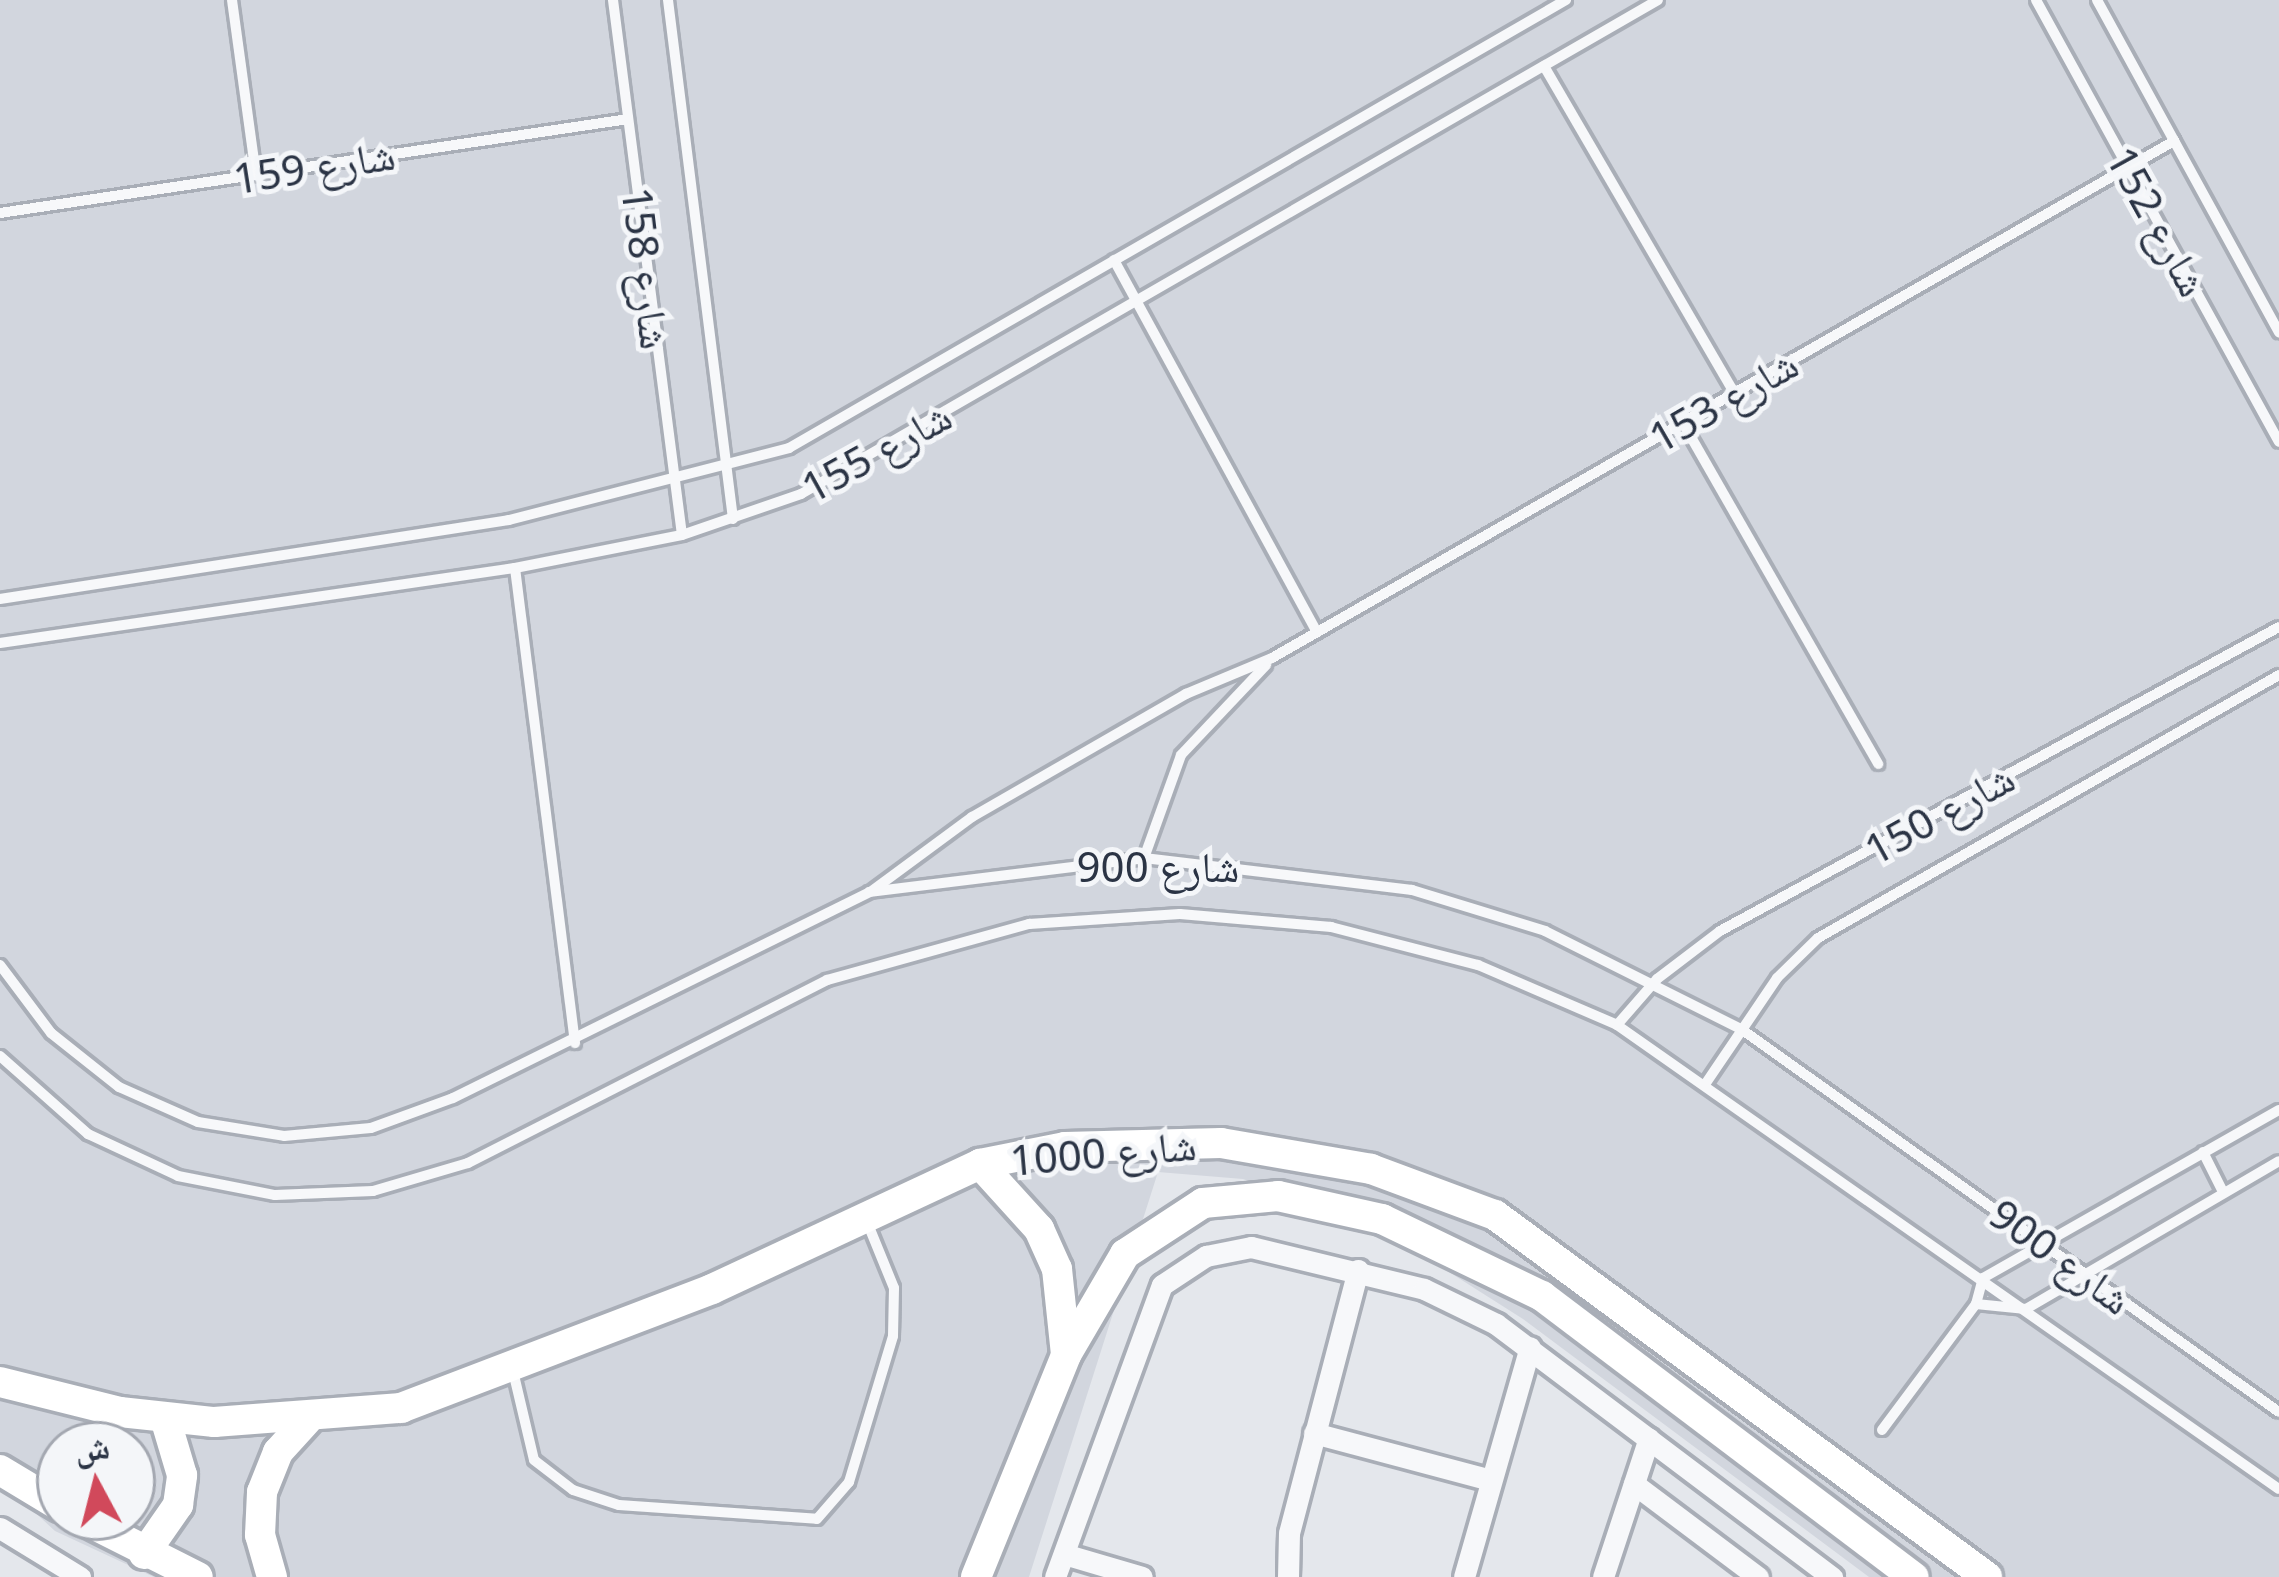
<!DOCTYPE html>
<html>
<head>
<meta charset="utf-8">
<style>
  body { margin:0 }
  #map { position:relative; width:2279px; height:1577px; overflow:hidden; background:#e4e7ec; font-family:"Noto Sans","Noto Naskh Arabic",sans-serif }
  div>[style] { position:absolute }
  .built>* { inset:0; background:#d2d6de }
  .roads { filter:drop-shadow(3px 0 #a9aeb7) drop-shadow(-3px 0 #a9aeb7) drop-shadow(0 3px #a9aeb7) drop-shadow(0 -3px #a9aeb7) }
  .lane>* { height:10px; margin:-5px; padding:0 5px; transform-origin:5px; border-radius:5px; background:#f7f8fa }
  .street>* { height:21px; margin:-10.5px; padding:0 10.5px; transform-origin:10.5px; border-radius:10.5px; background:#f7f8fa }
  .secondary>* { height:30px; margin:-15px; padding:0 15px; transform-origin:15px; border-radius:15px; background:#fff }
  span { translate:-50% -50%; white-space:nowrap; text-align:center; line-height:1.15; -webkit-text-stroke:10px #f4f6f9; paint-order:stroke }
  .street-label { font-size:42px; color:#2b3445 }
  .north { position:absolute; left:36px; top:1421px; width:120px; height:120px; box-sizing:border-box; background:#f4f6f9; border:3px solid #a4a8b1; border-radius:50%; rotate:353deg; font-size:33px; font-weight:700; line-height:48px; text-align:center; color:#2b3445 }
  .north::after { content:''; display:block; margin:auto; width:42px; height:54px; background:#d1495b; clip-path:polygon(50% 0,100% 100%,50% 72%,0 100%) }
</style>
</head>
<body>
<div id="map">
  <div class="built">
    <i style="clip-path:polygon(evenodd,0 0,2279px 0,2279px 1577px,1869px 1577px,1523px 1319px,1383px 1230px,1243px 1179px,1158px 1172px,1029px 1577px,154px 1577px,55px 1531px,0 1480px,0 0,60px 1445px,132px 1445px,132px 1517px,60px 1517px,60px 1445px)"></i>
  </div>
  <div class="roads">
    <div class="lane">
      <i style="left:232px;top:0;width:177px;rotate:82.2deg"></i>
      <i style="left:613px;top:0;width:539px;rotate:82.65deg"></i>
      <i style="left:668px;top:0;width:523px;rotate:82.86deg"></i>
      <i style="left:2036px;top:0;width:504px;rotate:61.2deg"></i>
      <i style="left:2097px;top:0;width:379px;rotate:61.3deg"></i>
      <i style="left:1544px;top:66px;width:378px;rotate:59.8deg"></i>
      <i style="left:0;top:213px;width:635px;rotate:-8.51deg"></i>
      <i style="left:1114px;top:260px;width:424px;rotate:61.4deg"></i>
      <i style="left:1683px;top:423px;width:393px;rotate:60.2deg"></i>
      <i style="left:515px;top:568px;width:479px;rotate:82.8deg"></i>
      <i style="left:0;top:599px;width:515px;rotate:-8.82deg"></i>
      <i style="left:509px;top:520px;width:289px;rotate:-14.4deg"></i>
      <i style="left:789px;top:448px;width:897px;rotate:-29.97deg"></i>
      <i style="left:0;top:643px;width:520px;rotate:-8.29deg"></i>
      <i style="left:515px;top:568px;width:170px;rotate:-11.2deg"></i>
      <i style="left:682px;top:535px;width:126px;rotate:-19deg"></i>
      <i style="left:801px;top:494px;width:989px;rotate:-29.96deg"></i>
      <i style="left:1144px;top:858px;width:109px;rotate:-70.2deg"></i>
      <i style="left:1181px;top:755px;width:124px;rotate:-46.6deg"></i>
      <i style="left:873px;top:890px;width:123px;rotate:-36.4deg"></i>
      <i style="left:972px;top:817px;width:247px;rotate:-29.9deg"></i>
      <i style="left:1186px;top:694px;width:93px;rotate:-22.7deg"></i>
      <i style="left:1272px;top:658px;width:1040px;rotate:-29.82deg"></i>
      <i style="left:0;top:965px;width:85px;rotate:53.1deg"></i>
      <i style="left:51px;top:1033px;width:87px;rotate:38.5deg"></i>
      <i style="left:119px;top:1087px;width:86px;rotate:23.9deg"></i>
      <i style="left:198px;top:1122px;width:87px;rotate:9.2deg"></i>
      <i style="left:284px;top:1136px;width:87px;rotate:-5.3deg"></i>
      <i style="left:371px;top:1128px;width:87px;rotate:-20.1deg"></i>
      <i style="left:453px;top:1098px;width:464px;rotate:-26.3deg"></i>
      <i style="left:869px;top:892px;width:277px;rotate:-7deg"></i>
      <i style="left:1144px;top:858px;width:270px;rotate:6.8deg"></i>
      <i style="left:1412px;top:890px;width:139px;rotate:17.1deg"></i>
      <i style="left:1545px;top:931px;width:219px;rotate:26.6deg"></i>
      <i style="left:1741px;top:1029px;width:660px;rotate:35.45deg"></i>
      <i style="left:1617px;top:1025px;width:61px;rotate:-49deg"></i>
      <i style="left:1657px;top:979px;width:79px;rotate:-37.3deg"></i>
      <i style="left:1720px;top:931px;width:636px;rotate:-28.54deg"></i>
      <i style="left:0;top:1056px;width:118px;rotate:41.6deg"></i>
      <i style="left:88px;top:1134px;width:99px;rotate:25deg"></i>
      <i style="left:178px;top:1176px;width:99px;rotate:11.1deg"></i>
      <i style="left:275px;top:1195px;width:98px;rotate:-2.3deg"></i>
      <i style="left:373px;top:1191px;width:99px;rotate:-16.4deg"></i>
      <i style="left:468px;top:1163px;width:403px;rotate:-27deg"></i>
      <i style="left:827px;top:980px;width:210px;rotate:-15.5deg"></i>
      <i style="left:1029px;top:924px;width:151px;rotate:-3.8deg"></i>
      <i style="left:1180px;top:914px;width:152px;rotate:4.9deg"></i>
      <i style="left:1331px;top:927px;width:152px;rotate:14.5deg"></i>
      <i style="left:1478px;top:965px;width:151px;rotate:23.3deg"></i>
      <i style="left:1617px;top:1025px;width:808px;rotate:35.03deg"></i>
      <i style="left:1706px;top:1083px;width:127px;rotate:-55.9deg"></i>
      <i style="left:1777px;top:978px;width:57px;rotate:-44.3deg"></i>
      <i style="left:1818px;top:938px;width:531px;rotate:-29.7deg"></i>
      <i style="left:2203px;top:1152px;width:45px;rotate:63.4deg"></i>
      <i style="left:1976px;top:1304px;width:50px;rotate:5.7deg"></i>
      <i style="left:2026px;top:1309px;width:293px;rotate:-30.3deg"></i>
      <i style="left:513px;top:1371px;width:91px;rotate:76.7deg"></i>
      <i style="left:534px;top:1460px;width:49px;rotate:37.6deg"></i>
      <i style="left:573px;top:1490px;width:48px;rotate:18.1deg"></i>
      <i style="left:619px;top:1505px;width:198px;rotate:4deg"></i>
      <i style="left:817px;top:1519px;width:49px;rotate:-49.1deg"></i>
      <i style="left:849px;top:1482px;width:152px;rotate:-73.2deg"></i>
      <i style="left:893px;top:1336px;width:48px;rotate:-88.8deg"></i>
      <i style="left:894px;top:1288px;width:71px;rotate:-112.2deg"></i>
      <i style="left:1882px;top:1430px;width:157px;rotate:-53.3deg"></i>
      <i style="left:1976px;top:1304px;width:27px;rotate:-75deg"></i>
      <i style="left:1983px;top:1278px;width:340px;rotate:-29.6deg"></i>
    </div>
    <div class="street">
      <i style="left:1314px;top:1433px;width:183px;rotate:14.9deg"></i>
      <i style="left:1634px;top:1484px;width:155px;rotate:36.9deg"></i>
      <i style="left:0;top:1528px;width:94px;rotate:31.5deg"></i>
      <i style="left:1064px;top:1554px;width:81px;rotate:16.4deg"></i>
      <i style="left:1055px;top:1577px;width:311px;rotate:-69.9deg"></i>
      <i style="left:1162px;top:1285px;width:53px;rotate:-33.4deg"></i>
      <i style="left:1206px;top:1256px;width:46px;rotate:-11.3deg"></i>
      <i style="left:1251px;top:1247px;width:178px;rotate:13.6deg"></i>
      <i style="left:1424px;top:1289px;width:80px;rotate:25.9deg"></i>
      <i style="left:1496px;top:1324px;width:421px;rotate:37deg"></i>
      <i style="left:1288px;top:1577px;width:44px;rotate:-88.7deg"></i>
      <i style="left:1289px;top:1533px;width:272px;rotate:-75.3deg"></i>
      <i style="left:1464px;top:1577px;width:239px;rotate:-74deg"></i>
      <i style="left:1603px;top:1577px;width:146px;rotate:-71.7deg"></i>
    </div>
    <div class="secondary">
      <i style="left:980px;top:1164px;width:88px;rotate:47.8deg"></i>
      <i style="left:1039px;top:1229px;width:44px;rotate:65.8deg"></i>
      <i style="left:1057px;top:1269px;width:86px;rotate:84deg"></i>
      <i style="left:0;top:1382px;width:124px;rotate:14deg"></i>
      <i style="left:120px;top:1412px;width:95px;rotate:6.1deg"></i>
      <i style="left:214px;top:1422px;width:188px;rotate:-4.3deg"></i>
      <i style="left:401px;top:1408px;width:333px;rotate:-20.9deg"></i>
      <i style="left:712px;top:1289px;width:296px;rotate:-25deg"></i>
      <i style="left:980px;top:1164px;width:87px;rotate:-11.3deg"></i>
      <i style="left:1065px;top:1147px;width:156px;rotate:-1.5deg"></i>
      <i style="left:1221px;top:1143px;width:152px;rotate:9.8deg"></i>
      <i style="left:1371px;top:1169px;width:132px;rotate:20.4deg"></i>
      <i style="left:1495px;top:1215px;width:611px;rotate:36.34deg"></i>
      <i style="left:0;top:1470px;width:70px;rotate:31deg"></i>
      <i style="left:79px;top:1517px;width:133px;rotate:26.8deg"></i>
      <i style="left:144px;top:1554px;width:60px;rotate:-55.2deg"></i>
      <i style="left:178px;top:1505px;width:30px;rotate:-82deg"></i>
      <i style="left:182px;top:1475px;width:59px;rotate:-106.6deg"></i>
      <i style="left:272px;top:1577px;width:44px;rotate:-105.9deg"></i>
      <i style="left:260px;top:1535px;width:43px;rotate:-87.3deg"></i>
      <i style="left:262px;top:1492px;width:43px;rotate:-68.2deg"></i>
      <i style="left:278px;top:1452px;width:43px;rotate:-47.8deg"></i>
      <i style="left:976px;top:1577px;width:240px;rotate:-67.9deg"></i>
      <i style="left:1066px;top:1355px;width:117px;rotate:-59.7deg"></i>
      <i style="left:1125px;top:1254px;width:93px;rotate:-33.2deg"></i>
      <i style="left:1203px;top:1203px;width:75px;rotate:-5.3deg"></i>
      <i style="left:1278px;top:1196px;width:107px;rotate:12.5deg"></i>
      <i style="left:1382px;top:1219px;width:178px;rotate:25.7deg"></i>
      <i style="left:1542px;top:1296px;width:466px;rotate:37.1deg"></i>
    </div>
  </div>
  <div class="street-label">
    <span style="left:314px;top:166px;rotate:-9deg">شارع 159</span>
    <span style="left:2158px;top:221px;rotate:61deg">شارع 152</span>
    <span style="left:647px;top:268px;rotate:83deg">شارع 158</span>
    <span style="left:1723px;top:400px;rotate:-30deg">شارع 153</span>
    <span style="left:876px;top:451px;rotate:-29deg">شارع 155</span>
    <span style="left:1939px;top:813px;rotate:-29deg">شارع 150</span>
    <span style="left:1158px;top:866px">شارع 900</span>
    <span style="left:1103px;top:1152px;rotate:-5deg">شارع 1000</span>
    <span style="left:2061px;top:1256px;rotate:36deg">شارع 900</span>
  </div>
  <div class="north">ش</div>
</div>
</body>
</html>
